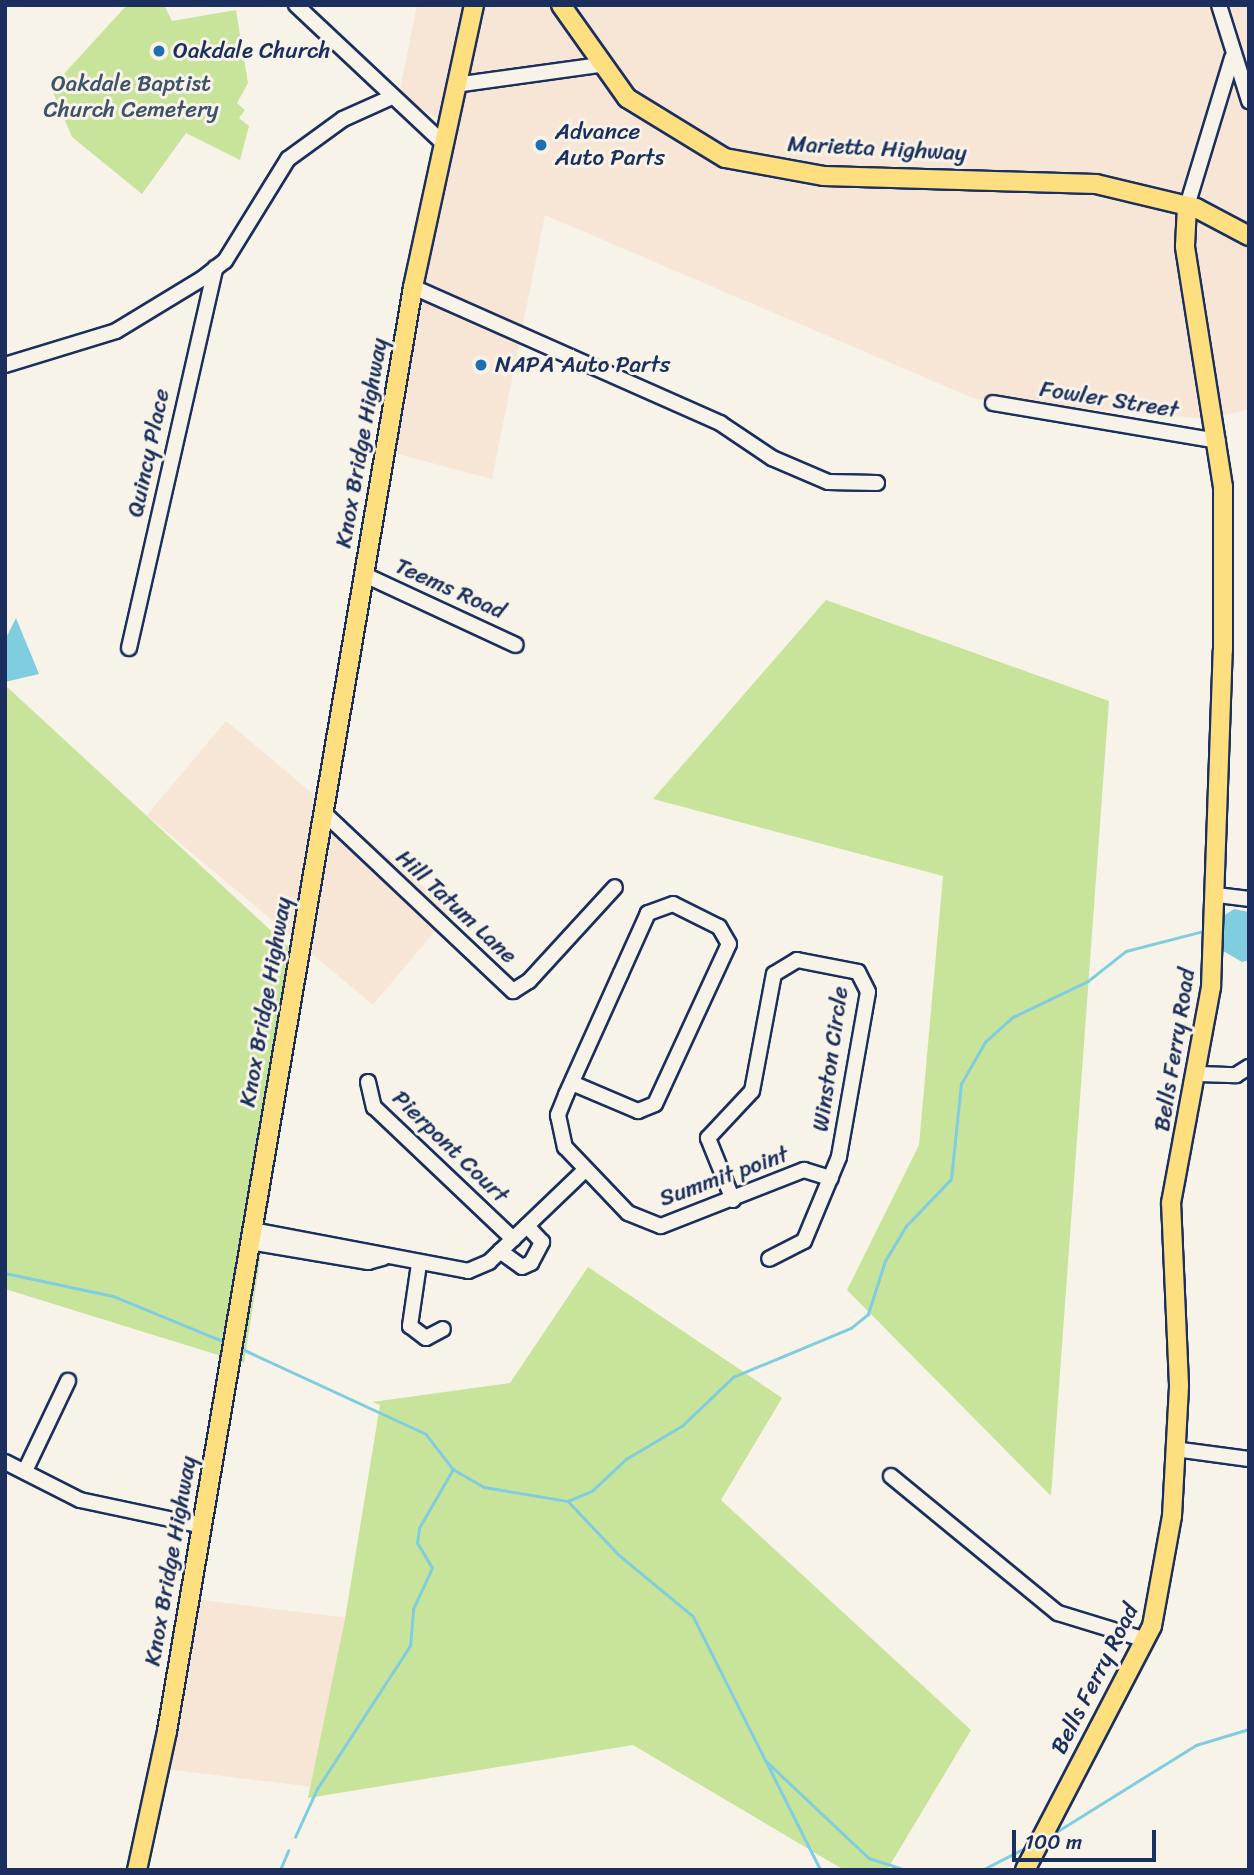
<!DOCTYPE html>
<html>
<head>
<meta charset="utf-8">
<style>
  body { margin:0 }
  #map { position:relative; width:1254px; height:1875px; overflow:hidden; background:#f7f3e8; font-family:Sriracha,sans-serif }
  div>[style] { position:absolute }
  .built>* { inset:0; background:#f7e5d5; transform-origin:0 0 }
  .green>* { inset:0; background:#c8e49a }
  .water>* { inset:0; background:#80cddf }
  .stream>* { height:2.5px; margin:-1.25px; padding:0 1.25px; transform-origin:1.25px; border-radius:1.25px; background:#80cddf }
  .roads { filter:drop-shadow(2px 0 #1b2f5e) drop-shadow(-2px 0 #1b2f5e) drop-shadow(0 2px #1b2f5e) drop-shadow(0 -2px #1b2f5e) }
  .minor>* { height:14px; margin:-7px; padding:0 7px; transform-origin:7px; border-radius:7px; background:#f7f3e8 }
  .major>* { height:18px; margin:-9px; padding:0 9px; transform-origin:9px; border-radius:9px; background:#fedf80 }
  .dots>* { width:19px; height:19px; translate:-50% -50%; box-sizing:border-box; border:4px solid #f7f3e8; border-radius:50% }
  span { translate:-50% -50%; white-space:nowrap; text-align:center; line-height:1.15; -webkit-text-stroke:6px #f7f3e8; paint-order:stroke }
  .poi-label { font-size:23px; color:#1b2f5e }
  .left { translate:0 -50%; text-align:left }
  .park-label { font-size:23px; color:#3e536a }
  .street-label { font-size:23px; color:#1b2f5e }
  .frame { position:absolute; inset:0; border:7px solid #1b2f5e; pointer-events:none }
  .scale { position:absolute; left:1012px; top:1830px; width:144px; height:32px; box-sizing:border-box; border:4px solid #1b2f5e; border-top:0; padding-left:9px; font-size:21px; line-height:24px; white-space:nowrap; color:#1b2f5e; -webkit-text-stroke:5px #f7f3e8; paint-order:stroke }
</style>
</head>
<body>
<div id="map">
  <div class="built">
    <i style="clip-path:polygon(417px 5px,1249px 5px,1249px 409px,1210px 419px,975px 399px,545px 215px,492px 479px,383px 450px,443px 122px,399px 95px)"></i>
    <i style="left:226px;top:721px;width:295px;height:123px;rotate:40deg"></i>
    <i style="left:185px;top:1598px;width:161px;height:172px;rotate:7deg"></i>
  </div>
  <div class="green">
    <i style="clip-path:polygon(127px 5px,164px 5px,172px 21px,236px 10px,248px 83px,237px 103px,245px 110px,239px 118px,249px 126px,240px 160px,186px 133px,142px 194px,72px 137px,51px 88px)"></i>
    <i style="clip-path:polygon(826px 600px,1109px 701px,1051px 1496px,847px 1290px,919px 1145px,943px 876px,653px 799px)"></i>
    <i style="clip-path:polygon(5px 685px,306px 963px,244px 1363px,5px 1289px)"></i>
    <i style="clip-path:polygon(588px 1267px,782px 1398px,721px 1500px,971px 1730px,887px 1870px,844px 1870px,633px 1745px,308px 1798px,345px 1619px,380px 1405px,372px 1402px,510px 1383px)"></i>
  </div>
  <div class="water">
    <i style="clip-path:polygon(16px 618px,39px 674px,5px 682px,5px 640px)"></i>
    <i style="clip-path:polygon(1234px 909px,1249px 912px,1249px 960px,1242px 962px,1218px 948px,1217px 920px)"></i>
  </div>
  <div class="stream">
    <i style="left:5px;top:1273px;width:110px;rotate:12deg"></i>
    <i style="left:113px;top:1296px;width:121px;rotate:22.3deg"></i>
    <i style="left:238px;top:1347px;width:207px;rotate:24.8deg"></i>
    <i style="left:426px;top:1434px;width:44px;rotate:52.4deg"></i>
    <i style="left:453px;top:1469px;width:36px;rotate:30deg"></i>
    <i style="left:484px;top:1487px;width:85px;rotate:9.5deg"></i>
    <i style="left:568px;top:1501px;width:26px;rotate:-23deg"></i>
    <i style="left:592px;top:1491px;width:47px;rotate:-43.3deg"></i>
    <i style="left:626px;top:1459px;width:66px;rotate:-30.8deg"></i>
    <i style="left:683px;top:1425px;width:69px;rotate:-43.8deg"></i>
    <i style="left:733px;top:1377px;width:128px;rotate:-22.6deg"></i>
    <i style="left:851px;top:1328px;width:22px;rotate:-39deg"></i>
    <i style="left:868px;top:1314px;width:56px;rotate:-72.2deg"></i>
    <i style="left:885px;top:1261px;width:41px;rotate:-59deg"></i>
    <i style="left:906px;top:1226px;width:65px;rotate:-46.2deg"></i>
    <i style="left:951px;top:1179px;width:96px;rotate:-84deg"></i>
    <i style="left:961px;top:1084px;width:48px;rotate:-60.3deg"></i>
    <i style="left:985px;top:1042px;width:38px;rotate:-42deg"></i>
    <i style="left:1013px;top:1017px;width:83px;rotate:-25.6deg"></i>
    <i style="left:1088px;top:981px;width:48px;rotate:-38.3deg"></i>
    <i style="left:1126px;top:951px;width:84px;rotate:-14.5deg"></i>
    <i style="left:568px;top:1501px;width:74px;rotate:46.6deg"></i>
    <i style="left:619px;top:1555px;width:96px;rotate:39.5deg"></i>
    <i style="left:693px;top:1616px;width:284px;rotate:63.3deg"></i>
    <i style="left:766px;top:1761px;width:141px;rotate:43.3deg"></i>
    <i style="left:869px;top:1858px;width:38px;rotate:18deg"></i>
    <i style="left:1053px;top:1834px;width:168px;rotate:-31.9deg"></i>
    <i style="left:1196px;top:1745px;width:55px;rotate:-16.8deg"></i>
    <i style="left:295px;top:1837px;width:53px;rotate:-65.4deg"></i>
    <i style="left:317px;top:1789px;width:171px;rotate:-57deg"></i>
    <i style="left:410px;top:1646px;width:37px;rotate:-85deg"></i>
    <i style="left:413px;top:1609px;width:45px;rotate:-65.1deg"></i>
    <i style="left:432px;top:1568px;width:29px;rotate:-121deg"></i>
    <i style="left:417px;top:1543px;width:15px;rotate:-82deg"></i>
    <i style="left:419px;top:1528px;width:68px;rotate:-60deg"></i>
    <i style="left:280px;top:1870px;width:21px;rotate:-67deg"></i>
    <i style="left:982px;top:1870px;width:51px;rotate:-27.1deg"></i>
  </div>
  <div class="roads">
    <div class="minor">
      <i style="left:296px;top:5px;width:200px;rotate:43.2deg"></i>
      <i style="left:1219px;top:5px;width:101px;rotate:72.6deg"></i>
      <i style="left:455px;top:85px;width:145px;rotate:-7.9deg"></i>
      <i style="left:1187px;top:206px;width:155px;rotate:-73.1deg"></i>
      <i style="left:413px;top:287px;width:336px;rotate:23.9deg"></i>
      <i style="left:720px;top:423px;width:63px;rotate:33.9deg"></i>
      <i style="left:772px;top:458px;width:61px;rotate:23.2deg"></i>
      <i style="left:828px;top:482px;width:49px;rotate:1.2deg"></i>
      <i style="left:5px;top:365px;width:116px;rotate:-17deg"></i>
      <i style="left:116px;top:331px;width:102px;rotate:-31.3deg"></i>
      <i style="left:203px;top:278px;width:28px;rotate:-38deg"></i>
      <i style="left:225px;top:261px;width:120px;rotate:-58.3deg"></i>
      <i style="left:288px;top:159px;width:68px;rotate:-36deg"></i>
      <i style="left:343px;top:119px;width:54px;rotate:-24.2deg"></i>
      <i style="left:993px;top:403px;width:228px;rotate:9.6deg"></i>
      <i style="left:365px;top:575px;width:166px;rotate:24.9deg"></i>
      <i style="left:129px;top:648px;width:390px;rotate:-77.2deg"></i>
      <i style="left:324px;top:813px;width:260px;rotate:43.3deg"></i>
      <i style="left:513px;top:991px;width:19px;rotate:-32deg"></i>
      <i style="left:529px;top:981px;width:127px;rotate:-47.5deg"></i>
      <i style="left:1217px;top:895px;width:32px;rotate:7deg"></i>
      <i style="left:1199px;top:1074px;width:37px;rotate:2deg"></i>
      <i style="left:1236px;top:1075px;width:15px;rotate:-32deg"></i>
      <i style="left:368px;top:1082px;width:26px;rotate:77deg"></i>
      <i style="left:374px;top:1107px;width:192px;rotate:43.5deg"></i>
      <i style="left:572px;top:1083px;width:72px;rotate:23deg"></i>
      <i style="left:638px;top:1111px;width:18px;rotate:-22deg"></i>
      <i style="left:655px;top:1104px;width:176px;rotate:-65.2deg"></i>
      <i style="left:729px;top:944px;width:20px;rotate:-120deg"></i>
      <i style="left:719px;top:927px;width:51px;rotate:-153.4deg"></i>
      <i style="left:673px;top:904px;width:27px;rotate:160deg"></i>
      <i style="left:648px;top:913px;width:66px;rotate:114.2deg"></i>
      <i style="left:621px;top:973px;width:134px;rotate:114.3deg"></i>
      <i style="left:566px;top:1095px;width:22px;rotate:112deg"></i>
      <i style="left:558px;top:1115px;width:33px;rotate:78deg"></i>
      <i style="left:565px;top:1147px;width:91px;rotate:46.3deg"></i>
      <i style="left:628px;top:1213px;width:35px;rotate:22deg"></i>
      <i style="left:661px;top:1226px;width:154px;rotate:-21.4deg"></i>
      <i style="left:804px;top:1170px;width:28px;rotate:17deg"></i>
      <i style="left:733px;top:1200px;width:67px;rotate:-112deg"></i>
      <i style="left:708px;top:1138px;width:64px;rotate:-46.9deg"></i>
      <i style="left:752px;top:1091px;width:119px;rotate:-79.4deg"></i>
      <i style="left:774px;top:974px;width:27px;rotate:-31deg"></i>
      <i style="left:797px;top:960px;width:62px;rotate:11.1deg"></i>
      <i style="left:858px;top:972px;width:22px;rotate:63deg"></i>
      <i style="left:868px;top:992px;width:168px;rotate:100deg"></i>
      <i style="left:839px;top:1157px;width:91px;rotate:112.6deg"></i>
      <i style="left:804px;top:1241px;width:39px;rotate:153deg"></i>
      <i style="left:252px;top:1230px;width:220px;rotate:10.7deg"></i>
      <i style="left:468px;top:1271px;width:23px;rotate:-23deg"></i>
      <i style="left:489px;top:1262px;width:133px;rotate:-43.8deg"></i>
      <i style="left:250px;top:1242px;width:120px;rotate:9.6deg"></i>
      <i style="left:368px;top:1262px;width:16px;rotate:-15deg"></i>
      <i style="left:500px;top:1251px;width:27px;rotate:36deg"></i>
      <i style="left:522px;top:1267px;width:10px;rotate:-24deg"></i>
      <i style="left:531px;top:1263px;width:24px;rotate:-62deg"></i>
      <i style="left:542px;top:1242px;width:22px;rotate:-133deg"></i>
      <i style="left:419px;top:1264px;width:63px;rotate:98.3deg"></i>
      <i style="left:410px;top:1326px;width:20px;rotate:37deg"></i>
      <i style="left:426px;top:1338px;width:19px;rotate:-28deg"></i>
      <i style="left:1175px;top:1449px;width:75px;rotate:7.7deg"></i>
      <i style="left:5px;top:1462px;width:84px;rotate:26.9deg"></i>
      <i style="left:80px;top:1500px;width:125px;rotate:12deg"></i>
      <i style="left:25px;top:1471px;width:100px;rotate:-64.5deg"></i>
      <i style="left:891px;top:1476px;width:216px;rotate:39.4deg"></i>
      <i style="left:1058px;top:1613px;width:92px;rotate:17.1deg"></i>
    </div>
    <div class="major">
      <i style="left:561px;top:5px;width:114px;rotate:54.6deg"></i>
      <i style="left:627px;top:98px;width:115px;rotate:31.5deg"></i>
      <i style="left:725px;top:158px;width:101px;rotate:10.3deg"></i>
      <i style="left:824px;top:176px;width:272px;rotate:1.7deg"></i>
      <i style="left:1096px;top:184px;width:103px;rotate:13.5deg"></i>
      <i style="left:1196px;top:208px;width:60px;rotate:27.8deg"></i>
      <i style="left:137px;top:1870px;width:142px;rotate:-77.8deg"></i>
      <i style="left:167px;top:1731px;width:1465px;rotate:-80.33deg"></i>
      <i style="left:413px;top:287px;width:289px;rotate:-77.8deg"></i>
      <i style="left:1025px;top:1870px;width:275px;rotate:-62.5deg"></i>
      <i style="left:1152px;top:1626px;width:112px;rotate:-79.7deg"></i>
      <i style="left:1172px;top:1516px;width:131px;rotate:-86.9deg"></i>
      <i style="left:1179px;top:1385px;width:182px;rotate:-92.5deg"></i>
      <i style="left:1171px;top:1203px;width:220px;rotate:-79.5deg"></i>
      <i style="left:1211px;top:987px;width:337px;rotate:-88deg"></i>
      <i style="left:1223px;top:650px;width:163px;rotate:-90deg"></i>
      <i style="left:1223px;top:487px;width:244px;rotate:-99deg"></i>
      <i style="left:1185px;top:246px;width:40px;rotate:-87.1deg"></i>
    </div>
  </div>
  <div class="dots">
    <i style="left:159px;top:51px;background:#1f6fb2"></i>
    <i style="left:541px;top:145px;background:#1f6fb2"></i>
    <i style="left:481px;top:365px;background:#1f6fb2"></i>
  </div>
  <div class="poi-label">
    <span class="left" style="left:173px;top:51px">Oakdale Church</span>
    <span class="left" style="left:555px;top:145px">Advance<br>Auto Parts</span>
    <span class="left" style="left:495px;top:365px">NAPA Auto Parts</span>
  </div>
  <div class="park-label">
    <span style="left:131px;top:97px">Oakdale Baptist<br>Church Cemetery</span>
  </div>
  <div class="street-label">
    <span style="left:877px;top:149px;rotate:3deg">Marietta Highway</span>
    <span style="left:1109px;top:400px;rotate:9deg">Fowler Street</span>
    <span style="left:362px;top:443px;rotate:-80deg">Knox Bridge Highway</span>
    <span style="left:149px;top:453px;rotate:-78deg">Quincy Place</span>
    <span style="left:450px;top:589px;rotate:24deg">Teems Road</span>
    <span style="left:456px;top:907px;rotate:43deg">Hill Tatum Lane</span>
    <span style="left:266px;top:1002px;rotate:-80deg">Knox Bridge Highway</span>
    <span style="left:1175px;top:1050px;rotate:-81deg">Bells Ferry Road</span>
    <span style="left:831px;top:1059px;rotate:-82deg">Winston Circle</span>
    <span style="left:450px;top:1147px;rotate:44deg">Pierpont Court</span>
    <span style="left:724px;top:1177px;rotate:-20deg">Summit point</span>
    <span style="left:171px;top:1561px;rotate:-80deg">Knox Bridge Highway</span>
    <span style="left:1095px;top:1679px;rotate:-63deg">Bells Ferry Road</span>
  </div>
  <div class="frame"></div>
  <div class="scale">100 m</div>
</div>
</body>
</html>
